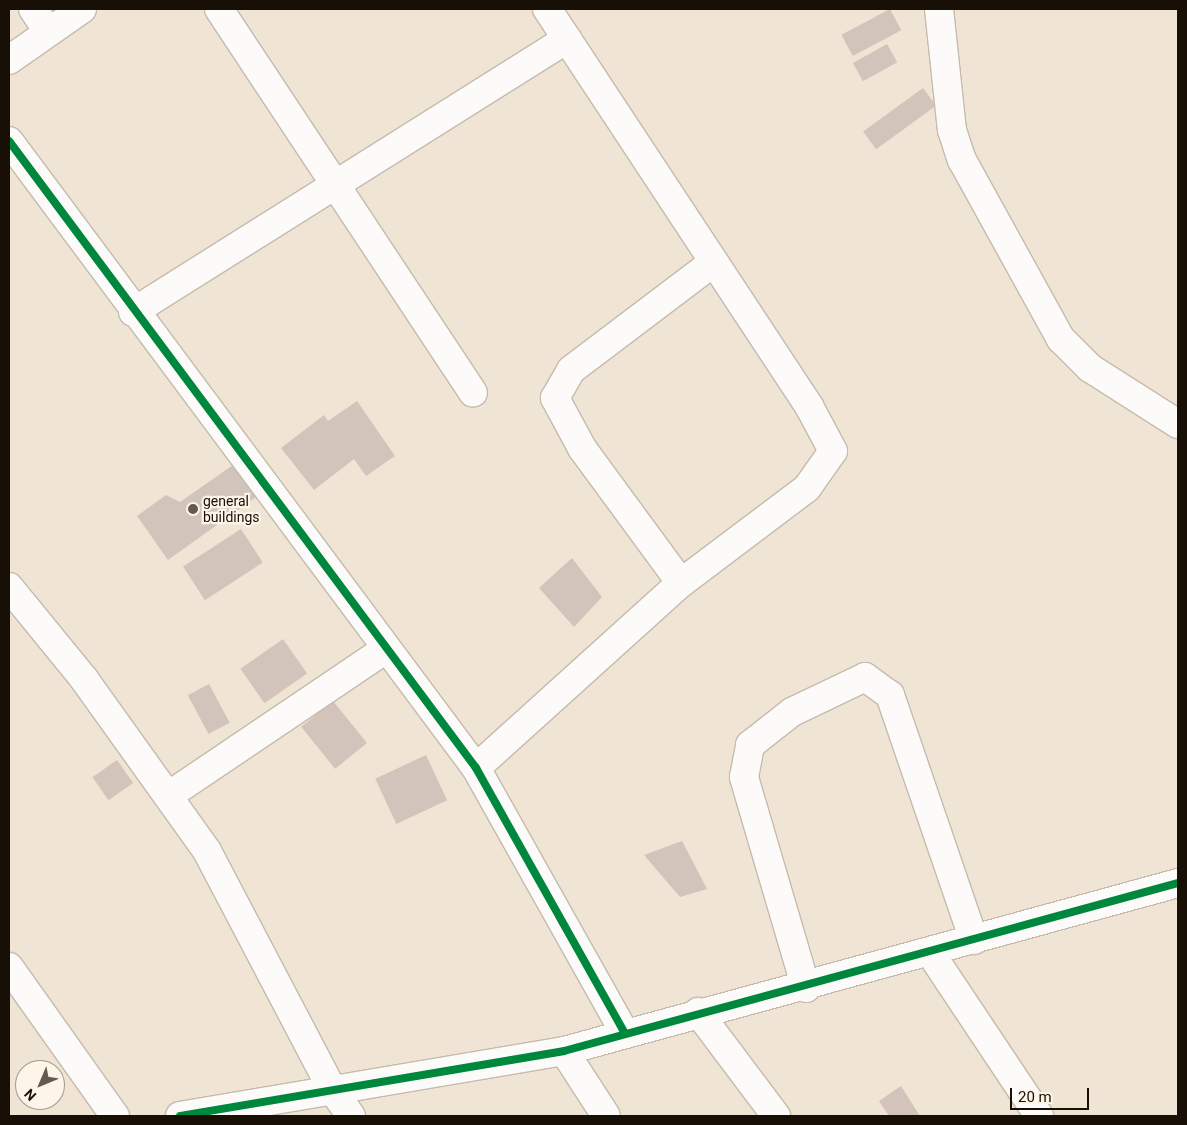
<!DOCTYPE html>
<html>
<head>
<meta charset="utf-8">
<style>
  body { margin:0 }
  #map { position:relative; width:1187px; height:1125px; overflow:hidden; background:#f0e4d4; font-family:Roboto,sans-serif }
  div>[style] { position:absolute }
  .building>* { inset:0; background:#d2c4ba; transform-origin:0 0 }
  .roads { filter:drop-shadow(1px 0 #c4bbae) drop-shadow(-1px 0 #c4bbae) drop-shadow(0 1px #c4bbae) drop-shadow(0 -1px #c4bbae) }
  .minor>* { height:28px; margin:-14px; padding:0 14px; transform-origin:14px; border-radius:14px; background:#fdfbf9 }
  .cycleway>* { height:8px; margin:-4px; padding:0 4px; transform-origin:4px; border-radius:4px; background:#00873e }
  .dots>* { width:14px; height:14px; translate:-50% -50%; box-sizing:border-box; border:2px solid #fef5e9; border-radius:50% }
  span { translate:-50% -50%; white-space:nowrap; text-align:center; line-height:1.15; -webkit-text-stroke:4.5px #fef5e9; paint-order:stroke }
  .poi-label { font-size:14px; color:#181006 }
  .left { translate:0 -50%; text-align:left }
  .frame { position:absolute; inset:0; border:10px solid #181006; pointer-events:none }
  .north { position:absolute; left:15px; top:1060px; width:50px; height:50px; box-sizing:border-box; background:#fef5e9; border:1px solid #a2998e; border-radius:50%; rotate:225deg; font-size:14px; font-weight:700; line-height:20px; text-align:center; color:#181006 }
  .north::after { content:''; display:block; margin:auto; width:18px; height:22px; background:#645a4e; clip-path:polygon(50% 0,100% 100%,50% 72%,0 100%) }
  .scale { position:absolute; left:1010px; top:1088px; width:79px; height:22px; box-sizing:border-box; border:2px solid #181006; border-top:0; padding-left:6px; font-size:15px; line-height:18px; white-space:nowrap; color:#181006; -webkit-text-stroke:4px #fef5e9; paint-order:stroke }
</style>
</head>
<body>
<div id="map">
  <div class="building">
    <i style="left:890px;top:9px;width:24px;height:55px;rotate:62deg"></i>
    <i style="left:887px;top:44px;width:21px;height:39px;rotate:61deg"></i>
    <i style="left:923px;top:88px;width:22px;height:74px;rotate:54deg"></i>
    <i style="clip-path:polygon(357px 401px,395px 456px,366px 476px,354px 459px,314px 490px,281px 448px,324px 415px,328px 421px)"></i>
    <i style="clip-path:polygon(233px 465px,256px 497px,168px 560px,137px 516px,166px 495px,180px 502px)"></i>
    <i style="left:241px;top:529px;width:40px;height:69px;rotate:57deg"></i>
    <i style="clip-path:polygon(572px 558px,602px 597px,574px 627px,539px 588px)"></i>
    <i style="left:283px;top:639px;width:42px;height:52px;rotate:55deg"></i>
    <i style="left:209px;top:684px;width:44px;height:24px;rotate:62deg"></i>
    <i style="left:333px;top:701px;width:54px;height:41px;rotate:51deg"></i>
    <i style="left:426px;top:755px;width:50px;height:56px;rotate:65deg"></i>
    <i style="left:117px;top:760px;width:28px;height:30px;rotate:55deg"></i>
    <i style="clip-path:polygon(682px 841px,707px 889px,680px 897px,644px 855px)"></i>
    <i style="clip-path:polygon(901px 1086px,920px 1116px,889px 1116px,879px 1101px)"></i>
  </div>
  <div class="roads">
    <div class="minor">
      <i style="left:33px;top:9px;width:27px;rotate:56deg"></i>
      <i style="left:219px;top:9px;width:460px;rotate:56.5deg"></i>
      <i style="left:939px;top:9px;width:122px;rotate:83.9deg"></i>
      <i style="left:952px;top:130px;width:32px;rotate:72deg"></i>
      <i style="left:962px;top:160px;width:205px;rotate:61.1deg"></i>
      <i style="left:1061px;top:339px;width:41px;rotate:45deg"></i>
      <i style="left:1090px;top:368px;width:104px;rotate:32.5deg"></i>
      <i style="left:9px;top:60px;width:89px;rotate:-34.9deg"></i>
      <i style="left:9px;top:141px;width:782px;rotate:53.32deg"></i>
      <i style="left:476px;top:768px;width:304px;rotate:60.7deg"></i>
      <i style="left:133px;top:312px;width:513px;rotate:-32.17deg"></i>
      <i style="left:681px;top:583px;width:167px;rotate:-126.3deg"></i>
      <i style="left:582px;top:448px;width:57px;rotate:-118.4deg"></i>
      <i style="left:555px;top:398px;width:32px;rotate:-60deg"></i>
      <i style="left:571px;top:370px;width:179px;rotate:-37.1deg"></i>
      <i style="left:9px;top:587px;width:119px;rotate:50.8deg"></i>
      <i style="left:84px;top:679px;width:211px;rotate:54.4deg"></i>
      <i style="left:207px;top:851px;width:269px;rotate:62.3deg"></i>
      <i style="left:332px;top:1089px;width:33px;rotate:55deg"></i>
      <i style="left:476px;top:768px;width:276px;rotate:-42.1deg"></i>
      <i style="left:681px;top:583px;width:158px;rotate:-37deg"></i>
      <i style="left:807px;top:488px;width:45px;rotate:-54.9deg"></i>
      <i style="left:833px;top:451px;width:51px;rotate:-118.1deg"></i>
      <i style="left:809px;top:406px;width:476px;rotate:-123.4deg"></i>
      <i style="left:168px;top:796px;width:263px;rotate:-34deg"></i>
      <i style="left:931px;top:954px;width:195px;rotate:56.3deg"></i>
      <i style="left:9px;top:967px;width:183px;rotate:54.6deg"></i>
      <i style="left:806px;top:988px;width:220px;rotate:-106.4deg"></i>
      <i style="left:744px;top:777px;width:33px;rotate:-79deg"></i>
      <i style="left:750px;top:745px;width:53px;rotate:-38.2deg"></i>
      <i style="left:792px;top:712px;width:81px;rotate:-25.6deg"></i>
      <i style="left:865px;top:677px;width:31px;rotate:36deg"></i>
      <i style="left:890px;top:695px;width:259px;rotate:71.1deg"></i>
      <i style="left:698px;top:1012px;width:130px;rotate:53.1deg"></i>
      <i style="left:564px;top:1051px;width:77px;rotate:57.1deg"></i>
      <i style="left:180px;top:1116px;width:389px;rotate:-9.6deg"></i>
      <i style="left:564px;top:1051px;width:637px;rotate:-15.3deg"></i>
    </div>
  </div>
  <div class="cycleway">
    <i style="left:9px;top:141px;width:782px;rotate:53.32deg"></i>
    <i style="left:476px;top:768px;width:304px;rotate:60.7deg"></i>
    <i style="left:180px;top:1116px;width:389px;rotate:-9.6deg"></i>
    <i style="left:564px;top:1051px;width:637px;rotate:-15.3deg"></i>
  </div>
  <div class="dots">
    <i style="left:193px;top:509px;background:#645a4e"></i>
  </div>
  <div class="poi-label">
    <span class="left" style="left:203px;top:509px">general<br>buildings</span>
  </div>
  <div class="frame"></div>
  <div class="north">N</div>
  <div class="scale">20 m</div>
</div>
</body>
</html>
